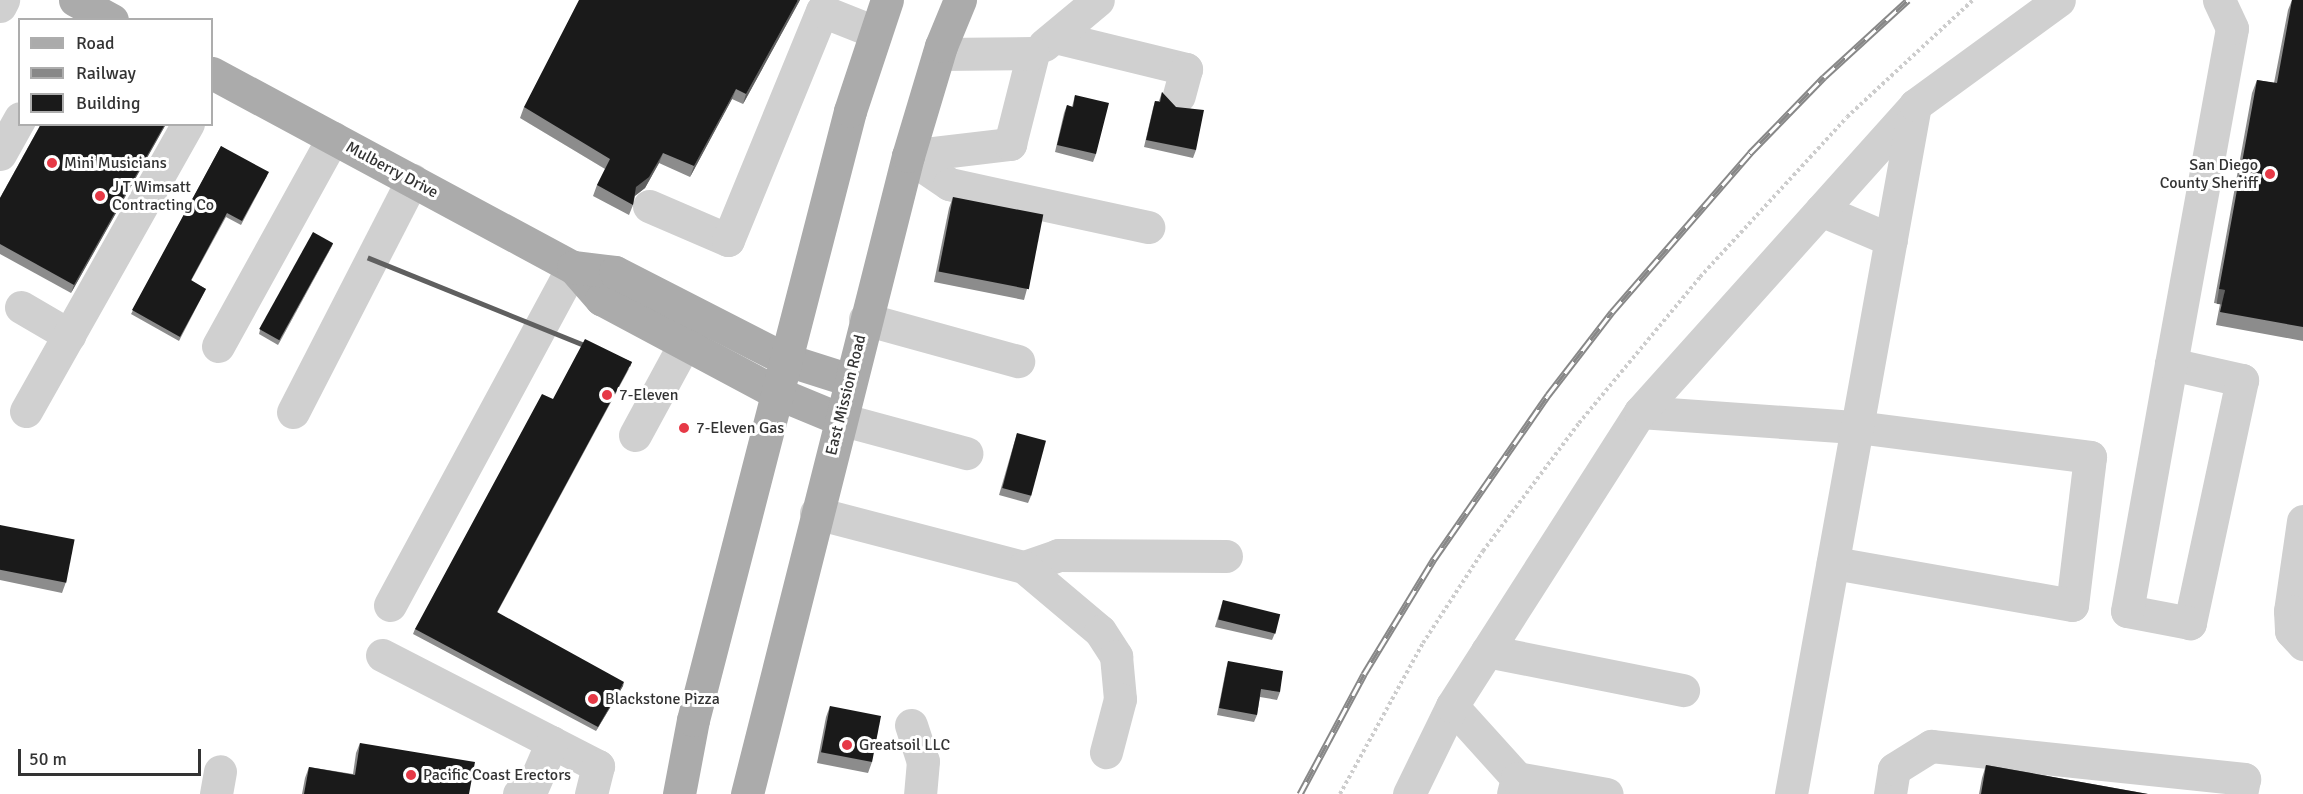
<!DOCTYPE html>
<html>
<head>
<meta charset="utf-8">
<style>
  body { margin:0 }
  #map { position:relative; width:2303px; height:794px; overflow:hidden; background:#fff; font-family:Signika,sans-serif }
  div>[style] { position:absolute }
  .path>* { height:4px; margin-top:-2px; transform-origin:0; background:repeating-linear-gradient(90deg,#cdcdcd 0 3px,transparent 0 6px) }
  .minor>* { height:33px; margin:-16.5px; padding:0 16.5px; transform-origin:16.5px; border-radius:16.5px; background:#d0d0d0 }
  .major>* { height:33px; margin:-16.5px; padding:0 16.5px; transform-origin:16.5px; border-radius:16.5px; background:#ababab }
  .rail>* { height:7px; margin-top:-3.5px; transform-origin:0; background:repeating-linear-gradient(90deg,#fff 0 14px,#888 0 28px); box-sizing:border-box; border-block:2px solid #888 }
  .wall>* { inset:0; background:#8c8c8c }
  .shaded-wall>* { inset:0; background:#5f5f5f; transform-origin:0 0 }
  .building>* { inset:0; background:#1a1a1a; transform-origin:0 0 }
  .dots>* { width:16px; height:16px; translate:-50% -50%; box-sizing:border-box; border:3px solid #fff; border-radius:50% }
  span { translate:-50% -50%; white-space:nowrap; text-align:center; line-height:1.15; -webkit-text-stroke:6px #fff; paint-order:stroke }
  .poi-label { font-size:16px; color:#333 }
  .left { translate:0 -50%; text-align:left }
  .right { translate:-100% -50%; text-align:right }
  .street-label { font-size:16px; color:#333 }
  .legend { position:absolute; left:18px; top:18px; width:195px; height:108px; box-sizing:border-box; background:#fff; border:2px solid #adadad; margin:0; padding:8px 10px; list-style:none; font-size:18px; color:#333 }
  .legend li { display:flex; align-items:center; gap:12px; height:30px }
  .legend b { width:30px; border:2px solid #adadad }
  .scale { position:absolute; left:18px; top:749px; width:183px; height:27px; box-sizing:border-box; border:3px solid #333; border-top:0; padding-left:8px; font-size:18px; line-height:21px; white-space:nowrap; color:#333; -webkit-text-stroke:4px #fff; paint-order:stroke }
</style>
</head>
<body>
<div id="map">
  <div class="path">
    <i style="left:1340px;top:794px;width:172px;rotate:-61.2deg"></i>
    <i style="left:1423px;top:643px;width:110px;rotate:-56.9deg"></i>
    <i style="left:1483px;top:551px;width:160px;rotate:-53.1deg"></i>
    <i style="left:1579px;top:423px;width:190px;rotate:-50.3deg"></i>
    <i style="left:1700px;top:277px;width:217px;rotate:-47.4deg"></i>
    <i style="left:1847px;top:117px;width:172px;rotate:-42.9deg"></i>
  </div>
  <div class="minor">
    <i style="left:0;top:6px;width:7px;rotate:-63deg"></i>
    <i style="left:1055px;top:37px;width:135px;rotate:13.7deg"></i>
    <i style="left:1186px;top:69px;width:28px;rotate:105deg"></i>
    <i style="left:1044px;top:45px;width:70px;rotate:-39.8deg"></i>
    <i style="left:0;top:154px;width:41px;rotate:-60.9deg"></i>
    <i style="left:908px;top:156px;width:103px;rotate:-6.7deg"></i>
    <i style="left:1010px;top:144px;width:94px;rotate:-75.8deg"></i>
    <i style="left:1033px;top:53px;width:94px;rotate:179.4deg"></i>
    <i style="left:908px;top:156px;width:50px;rotate:34.3deg"></i>
    <i style="left:949px;top:184px;width:204px;rotate:12.2deg"></i>
    <i style="left:649px;top:206px;width:86px;rotate:23.3deg"></i>
    <i style="left:728px;top:240px;width:248px;rotate:-67.7deg"></i>
    <i style="left:822px;top:11px;width:57px;rotate:21.6deg"></i>
    <i style="left:1821px;top:210px;width:76px;rotate:23.2deg"></i>
    <i style="left:21px;top:307px;width:56px;rotate:30.3deg"></i>
    <i style="left:865px;top:319px;width:159px;rotate:15.4deg"></i>
    <i style="left:218px;top:346px;width:238px;rotate:-61.1deg"></i>
    <i style="left:2171px;top:364px;width:73px;rotate:12.7deg"></i>
    <i style="left:2242px;top:380px;width:249px;rotate:102.1deg"></i>
    <i style="left:2190px;top:623px;width:64px;rotate:-169.2deg"></i>
    <i style="left:2127px;top:611px;width:251px;rotate:-79.9deg"></i>
    <i style="left:2171px;top:364px;width:341px;rotate:-79.7deg"></i>
    <i style="left:2232px;top:28px;width:31px;rotate:-115deg"></i>
    <i style="left:26px;top:411px;width:330px;rotate:-60.6deg"></i>
    <i style="left:293px;top:412px;width:261px;rotate:-62.8deg"></i>
    <i style="left:1640px;top:412px;width:218px;rotate:4deg"></i>
    <i style="left:1857px;top:427px;width:235px;rotate:7.3deg"></i>
    <i style="left:2090px;top:457px;width:149px;rotate:96.9deg"></i>
    <i style="left:2072px;top:605px;width:243px;rotate:-170deg"></i>
    <i style="left:840px;top:419px;width:131px;rotate:15.1deg"></i>
    <i style="left:635px;top:435px;width:105px;rotate:-61.5deg"></i>
    <i style="left:816px;top:513px;width:215px;rotate:14.6deg"></i>
    <i style="left:1024px;top:567px;width:36px;rotate:-19deg"></i>
    <i style="left:1058px;top:555px;width:168px;rotate:0.3deg"></i>
    <i style="left:2303px;top:521px;width:91px;rotate:98.2deg"></i>
    <i style="left:2290px;top:611px;width:20px;rotate:87deg"></i>
    <i style="left:2291px;top:631px;width:18px;rotate:47deg"></i>
    <i style="left:1024px;top:567px;width:99px;rotate:40.1deg"></i>
    <i style="left:1100px;top:631px;width:30px;rotate:57deg"></i>
    <i style="left:1116px;top:656px;width:43px;rotate:84.7deg"></i>
    <i style="left:1120px;top:699px;width:55px;rotate:104.8deg"></i>
    <i style="left:390px;top:605px;width:384px;rotate:-61.6deg"></i>
    <i style="left:1487px;top:651px;width:200px;rotate:11.3deg"></i>
    <i style="left:382px;top:655px;width:243px;rotate:27.2deg"></i>
    <i style="left:598px;top:766px;width:29px;rotate:104deg"></i>
    <i style="left:1452px;top:706px;width:97px;rotate:47.9deg"></i>
    <i style="left:1517px;top:778px;width:16px;rotate:104deg"></i>
    <i style="left:911px;top:725px;width:38px;rotate:72deg"></i>
    <i style="left:923px;top:761px;width:33px;rotate:95deg"></i>
    <i style="left:1517px;top:778px;width:91px;rotate:10.1deg"></i>
    <i style="left:216px;top:794px;width:23px;rotate:-80deg"></i>
    <i style="left:519px;top:794px;width:14px;rotate:-25deg"></i>
    <i style="left:532px;top:788px;width:50px;rotate:-66.5deg"></i>
    <i style="left:1409px;top:794px;width:98px;rotate:-64deg"></i>
    <i style="left:1452px;top:706px;width:349px;rotate:-57.4deg"></i>
    <i style="left:1640px;top:412px;width:412px;rotate:-48.1deg"></i>
    <i style="left:1791px;top:794px;width:700px;rotate:-79.8deg"></i>
    <i style="left:1915px;top:105px;width:178px;rotate:-36.1deg"></i>
    <i style="left:1890px;top:794px;width:25px;rotate:-81deg"></i>
    <i style="left:1894px;top:769px;width:44px;rotate:-31.9deg"></i>
    <i style="left:1931px;top:746px;width:315px;rotate:6deg"></i>
    <i style="left:2244px;top:779px;width:15px;rotate:101deg"></i>
  </div>
  <div class="major">
    <i style="left:75px;top:0;width:42px;rotate:28.4deg"></i>
    <i style="left:212px;top:73px;width:410px;rotate:28.3deg"></i>
    <i style="left:573px;top:267px;width:43px;rotate:48.8deg"></i>
    <i style="left:601px;top:299px;width:200px;rotate:28.1deg"></i>
    <i style="left:777px;top:393px;width:68px;rotate:22.4deg"></i>
    <i style="left:573px;top:267px;width:42px;rotate:6.8deg"></i>
    <i style="left:615px;top:272px;width:193px;rotate:27.1deg"></i>
    <i style="left:787px;top:360px;width:66px;rotate:17.6deg"></i>
    <i style="left:679px;top:794px;width:75px;rotate:-79.3deg"></i>
    <i style="left:693px;top:720px;width:629px;rotate:-75.54deg"></i>
    <i style="left:850px;top:111px;width:117px;rotate:-71.6deg"></i>
    <i style="left:747px;top:794px;width:658px;rotate:-75.84deg"></i>
    <i style="left:908px;top:156px;width:115px;rotate:-73.3deg"></i>
    <i style="left:941px;top:46px;width:50px;rotate:-67.6deg"></i>
  </div>
  <div class="rail">
    <i style="left:1300px;top:794px;width:136px;rotate:-61.9deg"></i>
    <i style="left:1364px;top:674px;width:135px;rotate:-58.7deg"></i>
    <i style="left:1434px;top:559px;width:200px;rotate:-55.2deg"></i>
    <i style="left:1548px;top:395px;width:105px;rotate:-52.4deg"></i>
    <i style="left:1612px;top:312px;width:211px;rotate:-49deg"></i>
    <i style="left:1750px;top:153px;width:106px;rotate:-45.8deg"></i>
    <i style="left:1824px;top:77px;width:114px;rotate:-42.5deg"></i>
  </div>
  <div class="wall">
    <i style="clip-path:polygon(800px 0,743px 104px,732px 99px,690px 177px,659px 163px,645px 188px,635px 196px,633px 205px,629px 215px,593px 196px,597px 185px,605px 169px,520px 118px,524px 107px)"></i>
    <i style="clip-path:polygon(2292px 0,2303px 0,2303px 341px,2216px 325px,2220px 304px,2214px 303px,2252px 93px,2257px 80px,2274px 83px,2288px 10px)"></i>
    <i style="clip-path:polygon(1162px 92px,1196px 150px,1193px 158px,1144px 147px,1153px 108px,1155px 101px,1159px 101px)"></i>
    <i style="clip-path:polygon(1075px 95px,1096px 154px,1093px 162px,1055px 152px,1064px 113px,1067px 105px,1072px 107px)"></i>
    <i style="clip-path:polygon(41px 124px,166px 124px,71px 293px,0 254px,0 198px)"></i>
    <i style="clip-path:polygon(221px 146px,267px 176px,241px 225px,226px 217px,191px 281px,206px 289px,179px 341px,131px 314px)"></i>
    <i style="clip-path:polygon(953px 197px,1027px 289px,1024px 300px,934px 282px,949px 208px)"></i>
    <i style="clip-path:polygon(333px 243px,278px 345px,259px 334px,260px 330px)"></i>
    <i style="clip-path:polygon(630px 367px,497px 613px,623px 686px,596px 731px,413px 634px,415px 629px)"></i>
    <i style="clip-path:polygon(1017px 433px,1031px 496px,1028px 503px,999px 495px)"></i>
    <i style="clip-path:polygon(0 525px,66px 582px,62px 593px,0 580px)"></i>
    <i style="clip-path:polygon(1223px 600px,1275px 633px,1272px 640px,1215px 627px)"></i>
    <i style="clip-path:polygon(1228px 661px,1280px 692px,1277px 700px,1260px 697px,1257px 715px,1254px 722px,1217px 715px,1226px 669px)"></i>
    <i style="clip-path:polygon(830px 706px,872px 762px,868px 773px,817px 763px,826px 717px)"></i>
    <i style="clip-path:polygon(360px 743px,469px 794px,302px 794px,305px 778px,309px 767px,353px 774px,356px 753px)"></i>
    <i style="clip-path:polygon(1986px 765px,2148px 794px,1979px 794px,1982px 778px)"></i>
  </div>
  <div class="shaded-wall">
    <i style="clip-path:polygon(798px 0,800px 0,743px 104px,746px 94px)"></i>
    <i style="clip-path:polygon(736px 89px,732px 99px,690px 177px,694px 166px)"></i>
    <i style="clip-path:polygon(165px 124px,166px 124px,71px 293px,74px 285px)"></i>
    <i style="clip-path:polygon(663px 153px,659px 163px,645px 188px,632px 198px,636px 187px)"></i>
    <i style="clip-path:polygon(333px 243px,332px 246px,278px 345px,280px 341px)"></i>
    <i style="left:2219px;top:289px;width:6px;height:15px;rotate:9deg"></i>
    <i style="left:632px;top:362px;width:5px;height:284px;rotate:112deg"></i>
    <i style="clip-path:polygon(624px 682px,623px 686px,596px 731px,598px 727px)"></i>
  </div>
  <div class="building">
    <i style="clip-path:polygon(579px 0,798px 0,746px 94px,736px 89px,694px 166px,663px 153px,649px 177px,636px 187px,633px 205px,597px 185px,610px 159px,524px 107px)"></i>
    <i style="clip-path:polygon(2292px 0,2303px 0,2303px 327px,2220px 312px,2225px 290px,2219px 289px,2257px 80px,2277px 83px)"></i>
    <i style="clip-path:polygon(1162px 92px,1176px 107px,1204px 110px,1196px 150px,1146px 140px,1155px 101px,1160px 102px)"></i>
    <i style="clip-path:polygon(1075px 95px,1109px 103px,1096px 154px,1057px 145px,1067px 105px,1073px 107px)"></i>
    <i style="clip-path:polygon(41px 124px,165px 124px,74px 285px,0 244px,0 198px)"></i>
    <i style="clip-path:polygon(221px 146px,269px 172px,242px 221px,227px 213px,191px 280px,206px 289px,180px 337px,132px 310px)"></i>
    <i style="left:953px;top:197px;width:92px;height:76px;rotate:11deg"></i>
    <i style="left:313px;top:232px;width:23px;height:111px;rotate:29deg"></i>
    <i style="clip-path:polygon(585px 339px,632px 362px,497px 612px,624px 682px,598px 727px,415px 629px,542px 394px,553px 399px)"></i>
    <i style="left:1017px;top:433px;width:30px;height:57px;rotate:15deg"></i>
    <i style="left:0;top:525px;width:76px;height:44px;rotate:11deg"></i>
    <i style="left:1223px;top:600px;width:59px;height:20px;rotate:14deg"></i>
    <i style="clip-path:polygon(1228px 661px,1283px 671px,1280px 692px,1261px 689px,1257px 715px,1219px 708px)"></i>
    <i style="left:830px;top:706px;width:52px;height:47px;rotate:11deg"></i>
    <i style="clip-path:polygon(360px 743px,475px 762px,469px 794px,304px 794px,309px 767px,355px 775px)"></i>
    <i style="clip-path:polygon(1986px 765px,2148px 794px,1981px 794px)"></i>
  </div>
  <div class="dots">
    <i style="left:52px;top:163px;background:#e63946"></i>
    <i style="left:2270px;top:174px;background:#e63946"></i>
    <i style="left:100px;top:196px;background:#e63946"></i>
    <i style="left:607px;top:395px;background:#e63946"></i>
    <i style="left:684px;top:428px;background:#e63946"></i>
    <i style="left:593px;top:699px;background:#e63946"></i>
    <i style="left:847px;top:745px;background:#e63946"></i>
    <i style="left:411px;top:775px;background:#e63946"></i>
  </div>
  <div class="poi-label">
    <span class="left" style="left:64px;top:163px">Mini Musicians</span>
    <span class="right" style="left:2258px;top:174px">San Diego<br>County Sheriff</span>
    <span class="left" style="left:112px;top:196px">J T Wimsatt<br>Contracting Co</span>
    <span class="left" style="left:619px;top:395px">7-Eleven</span>
    <span class="left" style="left:696px;top:428px">7-Eleven Gas</span>
    <span class="left" style="left:605px;top:699px">Blackstone Pizza</span>
    <span class="left" style="left:859px;top:745px">Greatsoil LLC</span>
    <span class="left" style="left:423px;top:775px">Pacific Coast Erectors</span>
  </div>
  <div class="street-label">
    <span style="left:392px;top:170px;rotate:28deg">Mulberry Drive</span>
    <span style="left:846px;top:395px;rotate:-76deg">East Mission Road</span>
  </div>
  <ul class="legend">
  <li><b style="height:8px;background:#ababab"></b>Road</li>
  <li><b style="height:8px;background:#888"></b>Railway</li>
  <li><b style="height:16px;background:#1a1a1a"></b>Building</li>
  </ul>
  <div class="scale">50 m</div>
</div>
</body>
</html>
